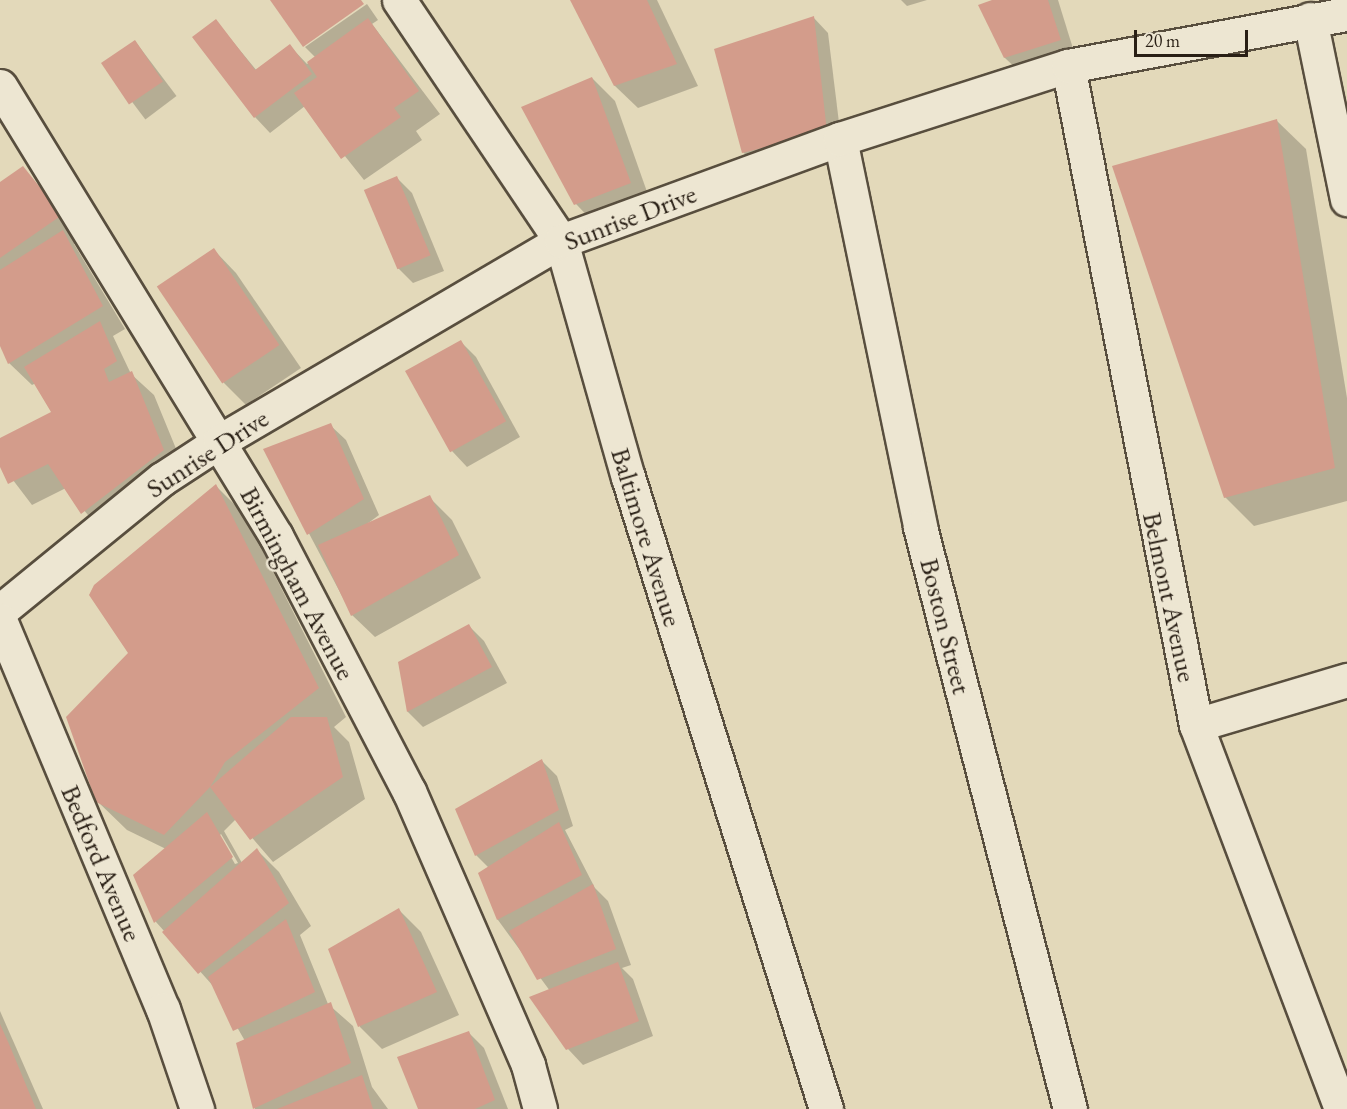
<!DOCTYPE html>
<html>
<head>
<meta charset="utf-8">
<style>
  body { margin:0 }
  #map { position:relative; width:1347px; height:1109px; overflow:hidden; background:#e3d9ba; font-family:"EB Garamond",serif }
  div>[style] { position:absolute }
  .shadow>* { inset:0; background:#0003; transform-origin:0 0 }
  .building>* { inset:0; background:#d39c8b; transform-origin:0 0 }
  .roads { filter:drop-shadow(2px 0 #584e3e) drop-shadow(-2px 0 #584e3e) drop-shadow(0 2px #584e3e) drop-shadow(0 -2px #584e3e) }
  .minor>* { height:33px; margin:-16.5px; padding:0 16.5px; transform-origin:16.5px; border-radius:16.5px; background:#ede6d2 }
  span { translate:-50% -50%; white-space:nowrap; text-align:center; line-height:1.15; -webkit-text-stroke:5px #ede6d2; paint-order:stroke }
  .street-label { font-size:27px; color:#291f15 }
  .scale { position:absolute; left:1134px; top:30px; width:114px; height:27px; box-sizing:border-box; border:3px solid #291f15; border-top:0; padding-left:8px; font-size:18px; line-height:21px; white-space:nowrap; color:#291f15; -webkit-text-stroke:4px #ede6d2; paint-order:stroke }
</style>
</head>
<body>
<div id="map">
  <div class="shadow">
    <i style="clip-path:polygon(571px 0,657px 0,698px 86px,638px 108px,615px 86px)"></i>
    <i style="clip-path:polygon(901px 0,927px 0,907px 6px)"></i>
    <i style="clip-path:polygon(996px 0,1058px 0,1075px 55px,1021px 73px,1005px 58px)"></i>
    <i style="clip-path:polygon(367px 4px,378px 20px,372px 24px,440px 114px,416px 131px,422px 140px,364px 180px,305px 106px,270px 133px,255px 117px,216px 21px,257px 71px,290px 46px,307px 64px,315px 57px,305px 47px)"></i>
    <i style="clip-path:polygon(813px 17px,828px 33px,842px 147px,758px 168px,743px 152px)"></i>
    <i style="left:135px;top:41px;width:69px;height:39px;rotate:53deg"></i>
    <i style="clip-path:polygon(592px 78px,615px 101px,652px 206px,598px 227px,576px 204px,523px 108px)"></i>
    <i style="clip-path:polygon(1277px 121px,1306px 149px,1347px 398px,1347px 501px,1254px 526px,1225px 497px)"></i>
    <i style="clip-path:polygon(23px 168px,83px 238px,74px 244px,125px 329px,113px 336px,131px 374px,154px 395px,186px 473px,105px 536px,66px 488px,32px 505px,0 463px,0 440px,54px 412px,36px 383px,32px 385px,9px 363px,0 342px,0 184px)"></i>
    <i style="clip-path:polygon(397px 178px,412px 193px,444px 271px,413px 283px,398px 268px)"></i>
    <i style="clip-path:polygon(214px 250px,236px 273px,301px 368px,246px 405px,224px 383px,159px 287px)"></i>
    <i style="clip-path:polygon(461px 342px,476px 357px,520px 437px,467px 467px,452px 451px)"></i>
    <i style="clip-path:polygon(330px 425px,346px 440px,379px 515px,363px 527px,429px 497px,452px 520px,481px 578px,375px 637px,352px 615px,265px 450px)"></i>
    <i style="clip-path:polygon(evenodd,216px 486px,244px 514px,346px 717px,334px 727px,349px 742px,365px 799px,273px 862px,236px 819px,224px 831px,242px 863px,257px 850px,279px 872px,311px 926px,300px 935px,328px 1004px,353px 1026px,372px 1087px,388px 1109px,255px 1109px,237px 1044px,245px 1041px,214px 987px,156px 922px,135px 876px,166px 849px,127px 830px,97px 801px,130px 653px,216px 486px,221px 834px,238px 863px,235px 864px,219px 836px,221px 834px)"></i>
    <i style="clip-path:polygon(469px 626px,484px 641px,507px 683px,423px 727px,408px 712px,399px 663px)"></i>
    <i style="clip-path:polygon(541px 760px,557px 776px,573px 826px,565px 830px,595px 888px,608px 901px,631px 965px,622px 968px,633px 979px,653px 1036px,583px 1065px,568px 1049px,550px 991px,498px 920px,480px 874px,489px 868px,476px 855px,457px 809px)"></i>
    <i style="clip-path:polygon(399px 910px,421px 932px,459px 1015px,382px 1049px,360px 1027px,330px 950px)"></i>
    <i style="clip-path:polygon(0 1011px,43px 1109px,0 1109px)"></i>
    <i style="clip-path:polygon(469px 1033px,484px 1048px,508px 1109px,419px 1109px)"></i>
  </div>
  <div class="building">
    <i style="clip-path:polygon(270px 0,361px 0,364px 4px,303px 47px)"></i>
    <i style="clip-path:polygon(570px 0,647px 0,677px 64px,614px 86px)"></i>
    <i style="clip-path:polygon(992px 0,1048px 0,1061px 40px,1004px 58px,978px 5px)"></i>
    <i style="clip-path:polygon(814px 16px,827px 132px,742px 153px,714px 49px)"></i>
    <i style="clip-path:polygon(368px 18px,419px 91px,394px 108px,401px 117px,341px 159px,294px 93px,317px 77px,307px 62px)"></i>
    <i style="clip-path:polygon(216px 19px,255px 70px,290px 44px,312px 74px,254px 118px,192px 37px)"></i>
    <i style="left:135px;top:40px;width:50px;height:41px;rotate:56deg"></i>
    <i style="clip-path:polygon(592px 77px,631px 183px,574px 205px,521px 107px)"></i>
    <i style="clip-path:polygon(1277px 119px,1335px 468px,1224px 498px,1112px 166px)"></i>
    <i style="clip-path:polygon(23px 166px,62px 215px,0 258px,0 182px)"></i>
    <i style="left:397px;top:176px;width:86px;height:36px;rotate:67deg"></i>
    <i style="clip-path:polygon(63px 230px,103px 306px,8px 364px,0 346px,0 270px)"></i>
    <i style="left:214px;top:248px;width:117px;height:69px;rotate:56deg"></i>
    <i style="clip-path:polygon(100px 321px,117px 361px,104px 369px,109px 382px,132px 371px,164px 450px,81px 514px,48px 464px,8px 484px,0 467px,0 438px,51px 412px,24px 367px)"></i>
    <i style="left:461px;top:340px;width:93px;height:64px;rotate:61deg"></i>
    <i style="clip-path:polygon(331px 423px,364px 499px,307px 535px,263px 449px)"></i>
    <i style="clip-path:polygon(216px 484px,319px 688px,225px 762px,210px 787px,291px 717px,327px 717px,343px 777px,250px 840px,210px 787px,164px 835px,96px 802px,66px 717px,128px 653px,89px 595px,94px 585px)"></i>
    <i style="clip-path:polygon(430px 495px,459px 555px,351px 616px,318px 545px)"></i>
    <i style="clip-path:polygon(469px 624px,492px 667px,407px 712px,398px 662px)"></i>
    <i style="clip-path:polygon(542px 759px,559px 810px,475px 856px,455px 809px)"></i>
    <i style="clip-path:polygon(207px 812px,233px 857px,154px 923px,133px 875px)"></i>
    <i style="clip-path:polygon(559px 822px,582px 875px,497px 920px,478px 873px)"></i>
    <i style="clip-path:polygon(257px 848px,289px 903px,198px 974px,162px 932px)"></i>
    <i style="clip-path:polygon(593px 884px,616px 949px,537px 980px,509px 931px)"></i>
    <i style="clip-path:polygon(399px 908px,437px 992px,358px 1027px,328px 949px)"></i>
    <i style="clip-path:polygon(286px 919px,315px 992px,233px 1031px,208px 977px)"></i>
    <i style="clip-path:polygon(618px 962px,639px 1021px,566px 1050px,529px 997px)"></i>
    <i style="clip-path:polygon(331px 1002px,351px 1063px,253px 1109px,236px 1043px)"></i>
    <i style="clip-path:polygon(0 1024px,9px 1044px,36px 1109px,0 1109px)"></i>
    <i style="clip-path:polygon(469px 1031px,495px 1100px,475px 1109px,418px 1109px,397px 1057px)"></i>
    <i style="clip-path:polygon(362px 1075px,373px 1109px,277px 1109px)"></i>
  </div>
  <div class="roads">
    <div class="minor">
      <i style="left:399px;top:0;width:290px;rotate:56.1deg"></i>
      <i style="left:561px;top:241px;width:245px;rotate:74.2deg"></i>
      <i style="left:628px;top:477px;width:662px;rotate:72.6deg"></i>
      <i style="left:1310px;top:19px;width:184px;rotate:78.4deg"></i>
      <i style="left:1068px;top:66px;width:671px;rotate:79.01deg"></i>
      <i style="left:1196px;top:725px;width:410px;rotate:69.3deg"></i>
      <i style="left:0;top:86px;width:528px;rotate:58.48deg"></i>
      <i style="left:276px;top:536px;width:288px;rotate:62.5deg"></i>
      <i style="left:409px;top:791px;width:299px;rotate:66.5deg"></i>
      <i style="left:528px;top:1065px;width:46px;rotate:74.7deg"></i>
      <i style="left:840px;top:139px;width:396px;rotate:78.3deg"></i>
      <i style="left:920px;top:527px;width:601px;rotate:75.55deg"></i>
      <i style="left:0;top:611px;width:209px;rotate:-39.2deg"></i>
      <i style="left:162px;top:479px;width:69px;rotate:-33.2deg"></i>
      <i style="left:220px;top:441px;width:395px;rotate:-30.4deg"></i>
      <i style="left:561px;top:241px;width:297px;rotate:-20.1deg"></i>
      <i style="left:840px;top:139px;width:239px;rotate:-17.8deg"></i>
      <i style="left:1068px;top:66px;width:284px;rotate:-10.6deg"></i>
      <i style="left:0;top:620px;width:422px;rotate:67.3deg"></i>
      <i style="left:163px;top:1009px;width:106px;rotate:71.2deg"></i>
      <i style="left:1196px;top:725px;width:158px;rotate:-16.6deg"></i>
    </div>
  </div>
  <div class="street-label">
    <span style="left:630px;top:217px;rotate:-21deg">Sunrise Drive</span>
    <span style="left:207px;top:453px;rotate:-33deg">Sunrise Drive</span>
    <span style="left:647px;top:537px;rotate:73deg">Baltimore Avenue</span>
    <span style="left:298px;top:583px;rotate:62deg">Birmingham Avenue</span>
    <span style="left:1170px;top:597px;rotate:78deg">Belmont Avenue</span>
    <span style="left:946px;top:626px;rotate:76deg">Boston Street</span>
    <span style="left:102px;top:863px;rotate:67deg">Bedford Avenue</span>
  </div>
  <div class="scale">20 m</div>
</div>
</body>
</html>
